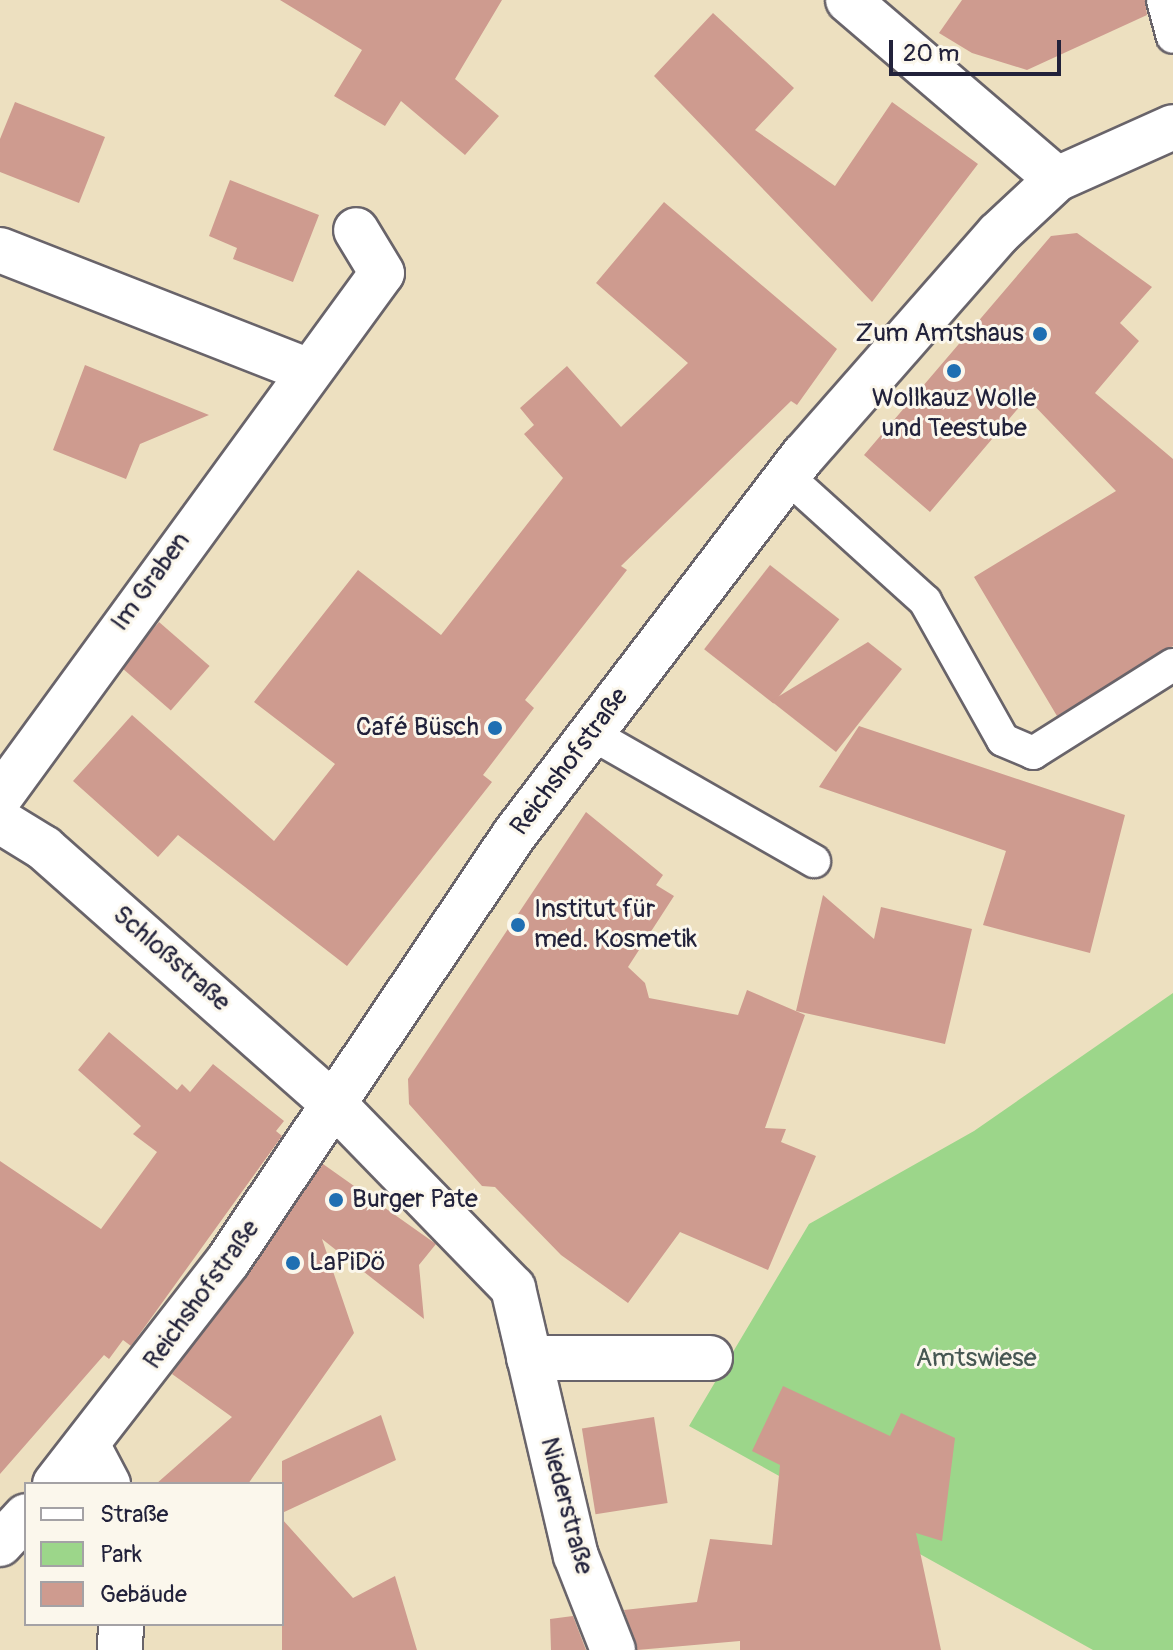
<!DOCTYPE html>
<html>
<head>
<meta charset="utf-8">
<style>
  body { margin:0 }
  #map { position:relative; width:1173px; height:1650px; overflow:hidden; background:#ede0c0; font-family:Pangolin,sans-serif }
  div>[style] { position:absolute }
  .green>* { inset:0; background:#9cd68a }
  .building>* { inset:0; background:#ce9b8f; transform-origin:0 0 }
  .roads { filter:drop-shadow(2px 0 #69646a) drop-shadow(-2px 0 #69646a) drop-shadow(0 2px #69646a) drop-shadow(0 -2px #69646a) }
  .service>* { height:32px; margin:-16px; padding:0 16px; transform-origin:16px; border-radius:16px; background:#fff }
  .minor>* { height:44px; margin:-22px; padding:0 22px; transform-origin:22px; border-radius:22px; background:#fff }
  .tertiary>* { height:44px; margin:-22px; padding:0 22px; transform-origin:22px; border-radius:22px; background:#fff }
  .dots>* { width:22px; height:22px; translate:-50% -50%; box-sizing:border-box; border:4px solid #fbf7ec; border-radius:50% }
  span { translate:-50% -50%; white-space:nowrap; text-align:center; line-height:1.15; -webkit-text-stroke:6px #fbf7ec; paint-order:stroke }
  .poi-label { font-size:26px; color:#22223b }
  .right { translate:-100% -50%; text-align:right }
  .left { translate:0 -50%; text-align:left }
  .street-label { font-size:26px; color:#22223b }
  .park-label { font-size:26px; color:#475853 }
  .legend { position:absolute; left:24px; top:1482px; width:260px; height:144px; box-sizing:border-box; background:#fbf7ec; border:2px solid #a4a2a5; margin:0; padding:10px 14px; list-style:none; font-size:24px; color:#22223b }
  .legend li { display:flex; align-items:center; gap:16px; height:40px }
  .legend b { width:40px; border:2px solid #a4a2a5 }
  .scale { position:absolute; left:889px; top:40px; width:172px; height:36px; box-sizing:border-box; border:4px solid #22223b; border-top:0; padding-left:10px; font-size:24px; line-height:28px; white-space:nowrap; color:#22223b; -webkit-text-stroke:6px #fbf7ec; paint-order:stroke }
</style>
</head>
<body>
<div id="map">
  <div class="green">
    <i style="clip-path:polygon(1173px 993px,1173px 1650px,1093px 1650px,689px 1426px,809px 1224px,974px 1131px)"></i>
  </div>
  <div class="building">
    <i style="clip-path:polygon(280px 0,502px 0,455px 79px,499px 116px,465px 155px,401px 101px,385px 126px,334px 96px,362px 50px)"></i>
    <i style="clip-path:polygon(962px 0,1145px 0,1147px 15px,1027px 70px,972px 53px,939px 33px)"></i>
    <i style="clip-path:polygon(713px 13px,794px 88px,755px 130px,835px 186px,892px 102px,978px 164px,872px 302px,654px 76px)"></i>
    <i style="clip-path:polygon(15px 102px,105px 137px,79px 203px,0 172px,0 139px)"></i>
    <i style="clip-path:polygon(230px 180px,319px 215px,293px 282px,233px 259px,237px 248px,209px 236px)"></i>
    <i style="clip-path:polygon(664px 202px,837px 349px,797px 405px,791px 401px,621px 566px,627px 570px,525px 700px,534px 708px,483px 775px,492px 782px,347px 966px,178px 835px,158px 857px,73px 781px,132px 715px,274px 841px,335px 764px,254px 702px,358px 570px,441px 635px,563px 478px,524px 434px,534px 425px,520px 408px,567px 366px,621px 427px,688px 363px,596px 283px)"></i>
    <i style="clip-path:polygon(1077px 233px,1152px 287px,1120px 323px,1139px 341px,1095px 393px,1173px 459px,1173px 646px,1057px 716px,974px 577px,1116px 491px,1027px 398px,930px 512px,864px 455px,1051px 236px)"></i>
    <i style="clip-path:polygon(85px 365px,209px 415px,140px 444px,126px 479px,53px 450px)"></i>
    <i style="left:770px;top:565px;width:88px;height:107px;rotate:38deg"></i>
    <i style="left:159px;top:622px;width:67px;height:59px;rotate:41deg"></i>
    <i style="clip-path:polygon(868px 642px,902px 669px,836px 752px,771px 701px)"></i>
    <i style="clip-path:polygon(859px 726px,1125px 815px,1090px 953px,983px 925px,1006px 851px,819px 787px)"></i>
    <i style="clip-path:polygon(586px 812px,663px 875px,656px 885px,674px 896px,628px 967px,645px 983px,649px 998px,738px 1015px,747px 990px,805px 1015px,765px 1128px,786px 1129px,781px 1142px,816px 1156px,768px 1270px,680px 1232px,628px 1303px,561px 1255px,495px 1187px,482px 1186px,409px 1104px,408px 1079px)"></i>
    <i style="clip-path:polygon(823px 895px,874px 939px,881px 907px,972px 929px,945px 1044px,796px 1011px)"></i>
    <i style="clip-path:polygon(109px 1032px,177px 1090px,182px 1084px,190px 1092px,213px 1064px,284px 1121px,276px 1131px,282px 1136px,131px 1346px,123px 1340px,109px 1359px,104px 1355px,0 1474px,0 1161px,101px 1229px,157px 1152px,133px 1134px,141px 1126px,78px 1070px)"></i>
    <i style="clip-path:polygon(323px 1164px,436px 1244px,419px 1265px,424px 1319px,322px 1239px,354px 1333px,248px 1484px,156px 1484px,232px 1417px,172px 1374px)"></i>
    <i style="clip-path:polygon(783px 1386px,890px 1436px,901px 1413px,955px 1438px,942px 1541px,916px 1533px,941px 1650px,740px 1650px,740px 1641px,637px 1650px,624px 1610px,697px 1602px,710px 1539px,772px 1545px,780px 1465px,752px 1451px)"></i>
    <i style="clip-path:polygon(381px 1415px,396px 1460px,282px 1513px,282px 1461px)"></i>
    <i style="left:654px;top:1417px;width:87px;height:73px;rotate:81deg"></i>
    <i style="clip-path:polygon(282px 1519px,353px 1598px,395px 1576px,417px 1650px,282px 1650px)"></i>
    <i style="clip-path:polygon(573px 1616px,586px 1650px,551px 1650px,550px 1619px)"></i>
  </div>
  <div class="roads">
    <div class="service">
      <i style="left:1163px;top:0;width:38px;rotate:75deg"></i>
      <i style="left:788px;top:477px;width:185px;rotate:42.1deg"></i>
      <i style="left:925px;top:601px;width:159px;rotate:60.7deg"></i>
      <i style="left:1003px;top:740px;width:33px;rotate:23deg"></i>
      <i style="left:1033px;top:753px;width:165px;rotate:-32.2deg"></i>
      <i style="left:592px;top:734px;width:256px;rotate:29.8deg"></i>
    </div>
    <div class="minor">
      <i style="left:848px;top:0;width:275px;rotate:40.6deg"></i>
      <i style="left:0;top:250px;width:329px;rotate:21.4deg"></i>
      <i style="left:0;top:797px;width:648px;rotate:-53.91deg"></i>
      <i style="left:382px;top:273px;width:50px;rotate:-121.2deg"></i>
      <i style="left:0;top:821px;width:52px;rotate:31.5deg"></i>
      <i style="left:44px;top:848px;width:390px;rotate:41.5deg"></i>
      <i style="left:336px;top:1106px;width:254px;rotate:45.8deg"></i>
      <i style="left:513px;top:1288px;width:275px;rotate:76.8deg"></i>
      <i style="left:576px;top:1556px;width:101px;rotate:68.5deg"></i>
      <i style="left:529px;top:1358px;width:181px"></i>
      <i style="left:89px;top:1448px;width:41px;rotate:62.2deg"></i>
      <i style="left:120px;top:1650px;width:26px;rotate:-88deg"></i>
    </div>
    <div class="tertiary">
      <i style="left:55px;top:1484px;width:282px;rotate:-52.2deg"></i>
      <i style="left:228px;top:1261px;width:513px;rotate:-56.12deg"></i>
      <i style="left:514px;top:835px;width:478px;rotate:-52.7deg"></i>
      <i style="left:804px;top:455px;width:294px;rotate:-48.7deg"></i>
      <i style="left:998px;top:234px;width:81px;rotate:-43deg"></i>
      <i style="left:1057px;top:179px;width:127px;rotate:-24.1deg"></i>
      <i style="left:0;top:1544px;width:38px;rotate:-47deg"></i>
    </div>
  </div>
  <div class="dots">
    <i style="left:1040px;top:334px;background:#1f6fb2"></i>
    <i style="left:954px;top:371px;background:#1f6fb2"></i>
    <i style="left:495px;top:728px;background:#1f6fb2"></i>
    <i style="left:518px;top:925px;background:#1f6fb2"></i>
    <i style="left:336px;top:1200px;background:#1f6fb2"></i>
    <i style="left:293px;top:1263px;background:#1f6fb2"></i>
  </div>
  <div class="poi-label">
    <span class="right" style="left:1024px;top:334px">Zum Amtshaus</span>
    <span style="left:954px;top:414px">Wollkauz Wolle<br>und Teestube</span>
    <span class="right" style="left:479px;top:728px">Café Büsch</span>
    <span class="left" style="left:534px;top:925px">Institut für<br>med. Kosmetik</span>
    <span class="left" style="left:352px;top:1200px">Burger Pate</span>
    <span class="left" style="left:309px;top:1263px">LaPiDö</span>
  </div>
  <div class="street-label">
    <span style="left:151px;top:582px;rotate:-54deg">Im Graben</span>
    <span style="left:570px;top:762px;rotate:-53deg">Reichshofstraße</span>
    <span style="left:171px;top:959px;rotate:41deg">Schloßstraße</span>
    <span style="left:202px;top:1295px;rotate:-54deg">Reichshofstraße</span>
    <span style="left:566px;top:1506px;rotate:75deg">Niederstraße</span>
  </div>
  <div class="park-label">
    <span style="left:976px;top:1359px">Amtswiese</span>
  </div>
  <ul class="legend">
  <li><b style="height:10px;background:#fff"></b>Straße</li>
  <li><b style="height:22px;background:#9cd68a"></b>Park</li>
  <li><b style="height:22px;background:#ce9b8f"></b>Gebäude</li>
  </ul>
  <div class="scale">20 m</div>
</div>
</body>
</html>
